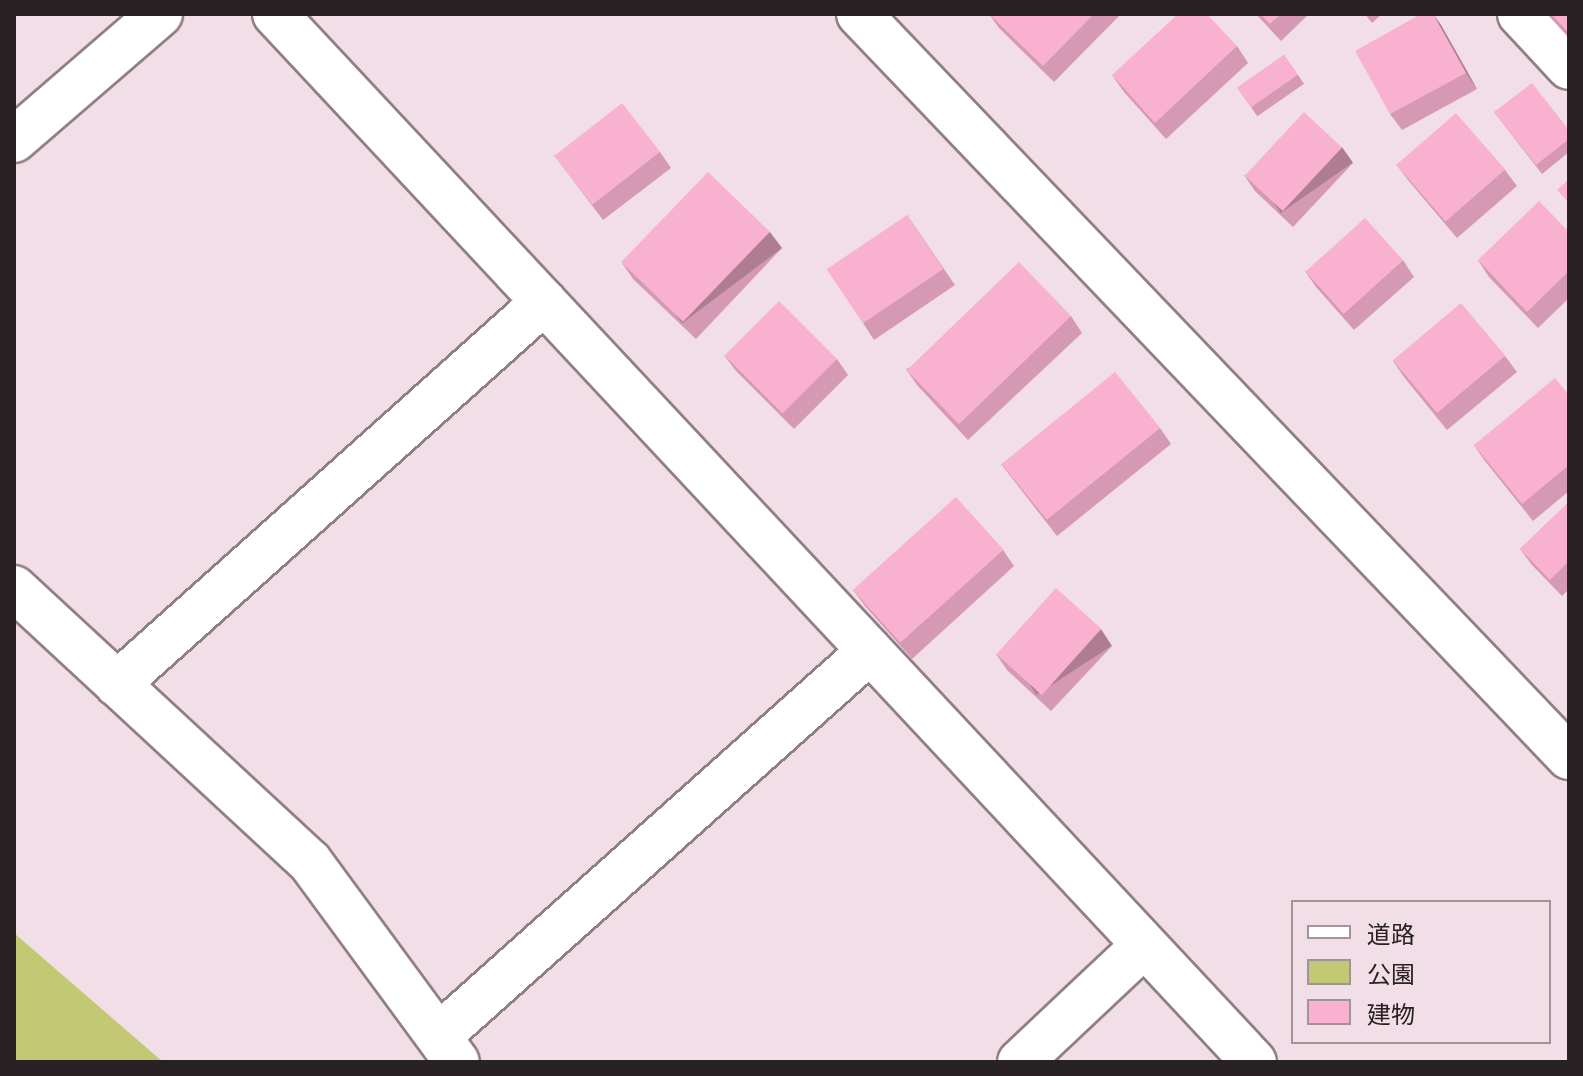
<!DOCTYPE html>
<html>
<head>
<meta charset="utf-8">
<style>
  body { margin:0 }
  #map { position:relative; width:1583px; height:1076px; overflow:hidden; background:#f2dee6; font-family:Barlow,"Noto Sans JP",sans-serif }
  div>[style] { position:absolute }
  .green>* { inset:0; background:#c2c873 }
  .roads { filter:drop-shadow(2px 0 #917f86) drop-shadow(-2px 0 #917f86) drop-shadow(0 2px #917f86) drop-shadow(0 -2px #917f86) }
  .minor>* { height:44px; margin:-22px; padding:0 22px; transform-origin:22px; border-radius:22px; background:#fff }
  .wall>* { inset:0; background:#d599b3; transform-origin:0 0 }
  .shaded-wall>* { inset:0; background:#ae7d92; transform-origin:0 0 }
  .building>* { inset:0; background:#f8b2d0; transform-origin:0 0 }
  span { translate:-50% -50%; white-space:nowrap; text-align:center; line-height:1.15; -webkit-text-stroke:6px #f2dee6; paint-order:stroke }
  .frame { position:absolute; inset:0; border:16px solid #292225; pointer-events:none }
  .legend { position:absolute; left:1291px; top:900px; width:260px; height:144px; box-sizing:border-box; background:#f2dee6; border:2px solid #a29399; margin:0; padding:10px 14px; list-style:none; font-size:24px; color:#292225 }
  .legend li { display:flex; align-items:center; gap:16px; height:40px }
  .legend b { width:40px; border:2px solid #a29399 }
</style>
</head>
<body>
<div id="map">
  <div class="green">
    <i style="clip-path:polygon(14px 933px,163px 1062px,14px 1062px)"></i>
  </div>
  <div class="roads">
    <div class="minor">
      <i style="left:275px;top:14px;width:1434px;rotate:46.95deg"></i>
      <i style="left:859px;top:14px;width:1028px;rotate:46.3deg"></i>
      <i style="left:1520px;top:14px;width:72px;rotate:47.2deg"></i>
      <i style="left:14px;top:140px;width:193px;rotate:-40.8deg"></i>
      <i style="left:14px;top:588px;width:403px;rotate:42.8deg"></i>
      <i style="left:310px;top:862px;width:248px;rotate:53.7deg"></i>
      <i style="left:117px;top:684px;width:573px;rotate:-41.82deg"></i>
      <i style="left:441px;top:1034px;width:575px;rotate:-41.76deg"></i>
      <i style="left:1020px;top:1062px;width:170px;rotate:-43.3deg"></i>
    </div>
  </div>
  <div class="wall">
    <i style="clip-path:polygon(989px 14px,1121px 14px,1054px 82px,999px 28px)"></i>
    <i style="clip-path:polygon(1256px 14px,1309px 14px,1281px 41px)"></i>
    <i style="clip-path:polygon(1365px 14px,1382px 14px,1372px 23px)"></i>
    <i style="clip-path:polygon(1433px 14px,1441px 25px,1477px 89px,1402px 130px,1390px 114px)"></i>
    <i style="clip-path:polygon(1547px 14px,1569px 14px,1569px 38px)"></i>
    <i style="clip-path:polygon(1237px 46px,1248px 63px,1166px 139px,1124px 92px,1112px 75px)"></i>
    <i style="left:1284px;top:55px;width:35px;height:57px;rotate:55deg"></i>
    <i style="clip-path:polygon(1494px 112px,1569px 130px,1569px 152px,1542px 174px)"></i>
    <i style="clip-path:polygon(660px 152px,671px 168px,603px 220px,554px 155px)"></i>
    <i style="clip-path:polygon(1353px 163px,1293px 227px,1255px 191px,1244px 175px)"></i>
    <i style="clip-path:polygon(1396px 164px,1505px 170px,1517px 186px,1457px 238px,1408px 180px)"></i>
    <i style="clip-path:polygon(907px 215px,955px 285px,874px 340px,863px 323px)"></i>
    <i style="clip-path:polygon(1569px 232px,1569px 298px,1538px 328px,1489px 277px,1478px 260px)"></i>
    <i style="clip-path:polygon(782px 248px,696px 339px,633px 279px,622px 263px)"></i>
    <i style="clip-path:polygon(1403px 260px,1414px 277px,1354px 330px,1316px 287px,1305px 271px)"></i>
    <i style="clip-path:polygon(1071px 316px,1082px 333px,968px 440px,917px 385px,906px 369px)"></i>
    <i style="clip-path:polygon(724px 355px,837px 359px,848px 375px,794px 429px,736px 371px)"></i>
    <i style="clip-path:polygon(1505px 356px,1517px 372px,1447px 430px,1404px 377px,1393px 361px)"></i>
    <i style="clip-path:polygon(1569px 395px,1569px 491px,1533px 521px,1485px 461px,1474px 445px)"></i>
    <i style="clip-path:polygon(1160px 428px,1171px 444px,1057px 536px,1001px 464px)"></i>
    <i style="clip-path:polygon(1569px 502px,1569px 589px,1562px 596px,1532px 565px,1520px 549px)"></i>
    <i style="clip-path:polygon(1003px 550px,1014px 566px,912px 659px,865px 606px,853px 590px)"></i>
    <i style="clip-path:polygon(1112px 646px,1051px 711px,1007px 670px,996px 654px)"></i>
  </div>
  <div class="shaded-wall">
    <i style="clip-path:polygon(1433px 14px,1441px 25px,1477px 89px,1466px 73px)"></i>
    <i style="left:1342px;top:147px;width:19px;height:88px;rotate:55deg"></i>
    <i style="left:770px;top:232px;width:20px;height:125px;rotate:53deg"></i>
    <i style="left:1101px;top:629px;width:20px;height:90px;rotate:57deg"></i>
  </div>
  <div class="building">
    <i style="clip-path:polygon(989px 14px,1094px 14px,1043px 66px)"></i>
    <i style="clip-path:polygon(1178px 14px,1207px 14px,1237px 46px,1155px 123px,1112px 75px)"></i>
    <i style="clip-path:polygon(1260px 14px,1281px 14px,1270px 24px)"></i>
    <i style="clip-path:polygon(1421px 14px,1433px 14px,1466px 73px,1390px 114px,1355px 51px)"></i>
    <i style="clip-path:polygon(1551px 14px,1569px 14px,1569px 33px)"></i>
    <i style="left:1284px;top:55px;width:24px;height:57px;rotate:55deg"></i>
    <i style="clip-path:polygon(1532px 83px,1569px 130px,1569px 139px,1536px 165px,1494px 112px)"></i>
    <i style="left:622px;top:103px;width:62px;height:86px;rotate:52deg"></i>
    <i style="left:1304px;top:112px;width:52px;height:87px;rotate:43deg"></i>
    <i style="left:1456px;top:113px;width:75px;height:79px;rotate:49deg"></i>
    <i style="left:708px;top:172px;width:86px;height:125px;rotate:44deg"></i>
    <i style="clip-path:polygon(1569px 179px,1569px 203px,1557px 190px)"></i>
    <i style="clip-path:polygon(1539px 201px,1569px 232px,1569px 271px,1527px 312px,1478px 260px)"></i>
    <i style="left:907px;top:215px;width:65px;height:97px;rotate:56deg"></i>
    <i style="left:1365px;top:218px;width:57px;height:80px;rotate:48deg"></i>
    <i style="left:1019px;top:262px;width:75px;height:156px;rotate:46deg"></i>
    <i style="left:779px;top:301px;width:82px;height:77px;rotate:45deg"></i>
    <i style="left:1461px;top:303px;width:69px;height:89px;rotate:50deg"></i>
    <i style="left:1115px;top:372px;width:72px;height:146px;rotate:51deg"></i>
    <i style="clip-path:polygon(1555px 378px,1569px 395px,1569px 465px,1522px 504px,1474px 445px)"></i>
    <i style="left:956px;top:497px;width:71px;height:139px;rotate:48deg"></i>
    <i style="clip-path:polygon(1569px 502px,1569px 561px,1550px 580px,1520px 549px)"></i>
    <i style="left:1056px;top:588px;width:61px;height:89px;rotate:42deg"></i>
  </div>
  <div class="frame"></div>
  <ul class="legend">
  <li><b style="height:10px;background:#fff"></b>道路</li>
  <li><b style="height:22px;background:#c2c873"></b>公園</li>
  <li><b style="height:22px;background:#f8b2d0"></b>建物</li>
  </ul>
</div>
</body>
</html>
